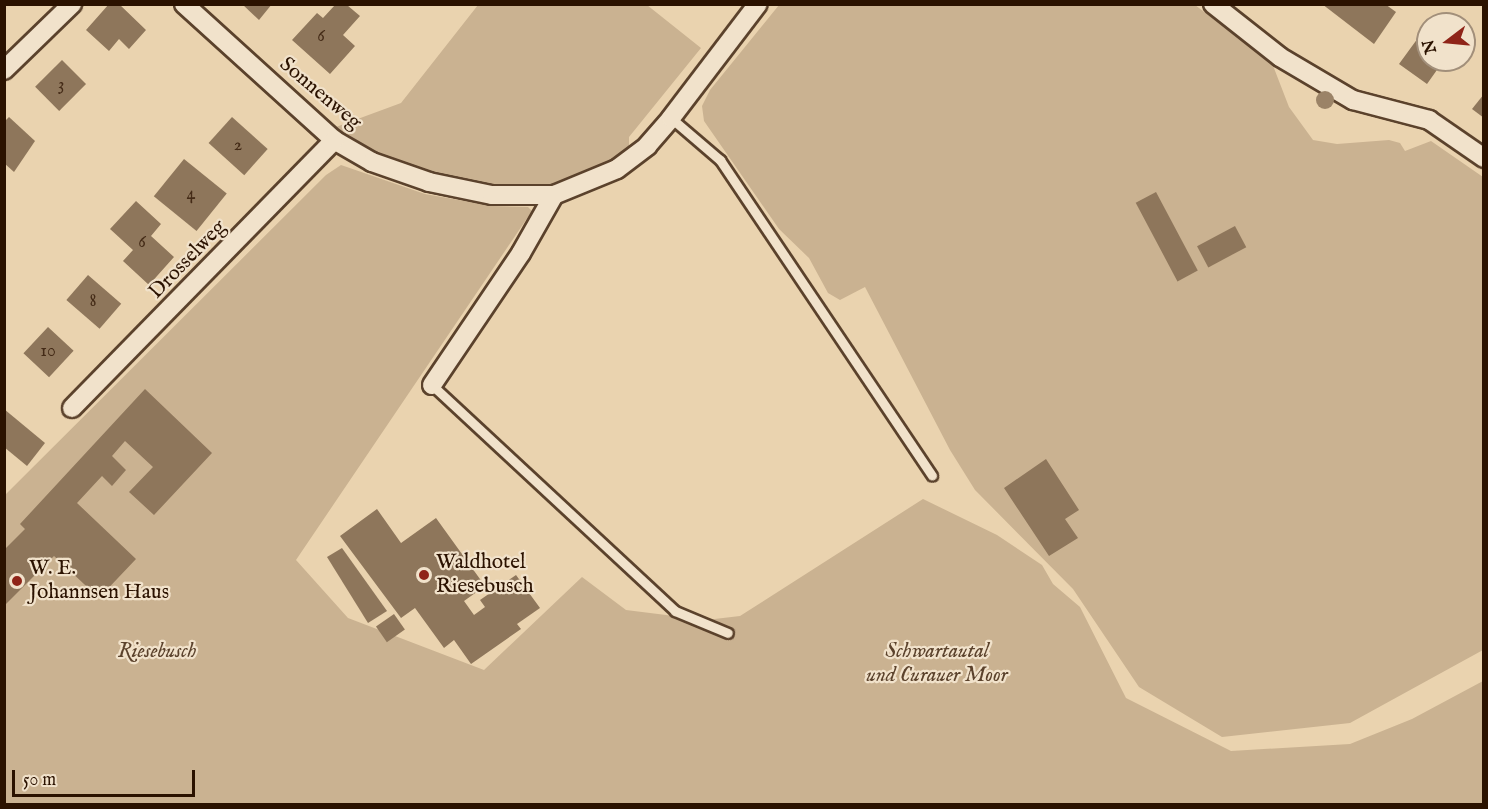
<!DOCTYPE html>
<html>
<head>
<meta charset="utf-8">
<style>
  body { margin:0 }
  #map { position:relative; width:1488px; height:809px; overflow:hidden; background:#ead3af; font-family:"IM FELL English",serif }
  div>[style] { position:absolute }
  .green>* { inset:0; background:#cab291 }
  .building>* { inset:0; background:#8e765b; transform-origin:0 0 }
  .roads { filter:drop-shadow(2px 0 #5b422c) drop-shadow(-2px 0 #5b422c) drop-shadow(0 2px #5b422c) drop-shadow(0 -2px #5b422c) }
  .service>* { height:9px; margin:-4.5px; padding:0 4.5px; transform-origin:4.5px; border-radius:4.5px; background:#f1e2cb }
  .minor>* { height:18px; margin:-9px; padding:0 9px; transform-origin:9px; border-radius:9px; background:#f1e2cb }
  .trees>* { width:18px; height:18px; margin:-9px; border-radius:50%; background:#9b8367 }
  .dots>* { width:16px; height:16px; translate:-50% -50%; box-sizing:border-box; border:3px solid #f1e2cb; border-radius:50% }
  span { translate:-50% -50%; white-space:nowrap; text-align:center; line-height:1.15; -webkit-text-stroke:4.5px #f1e2cb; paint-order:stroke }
  .number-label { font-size:18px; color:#442b17 }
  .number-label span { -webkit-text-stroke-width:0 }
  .street-label { font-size:21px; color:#2b1200 }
  .poi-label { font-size:21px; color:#2b1200 }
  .left { translate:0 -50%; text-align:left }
  .park-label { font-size:21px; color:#5b422c; font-style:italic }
  .frame { position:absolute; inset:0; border:6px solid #2b1200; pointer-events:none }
  .north { position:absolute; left:1416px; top:12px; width:60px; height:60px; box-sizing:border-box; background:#f1e2cb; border:2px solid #a28f7a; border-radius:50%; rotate:254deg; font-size:16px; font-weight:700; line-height:24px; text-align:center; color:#2b1200 }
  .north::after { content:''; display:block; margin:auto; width:21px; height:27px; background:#8f2418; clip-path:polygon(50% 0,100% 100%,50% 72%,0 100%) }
  .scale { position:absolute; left:12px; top:770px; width:183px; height:27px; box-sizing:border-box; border:3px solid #2b1200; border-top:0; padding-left:8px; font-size:18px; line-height:21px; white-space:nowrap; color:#2b1200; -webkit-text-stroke:4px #f1e2cb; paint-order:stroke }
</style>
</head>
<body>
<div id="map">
  <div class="green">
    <i style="clip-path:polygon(478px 5px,647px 5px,701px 48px,629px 137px,629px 150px,594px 170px,551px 186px,495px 185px,433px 172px,374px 151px,336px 127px,401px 103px)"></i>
    <i style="clip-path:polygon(779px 5px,1195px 5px,1272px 63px,1289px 107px,1313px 140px,1337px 144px,1389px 140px,1400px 143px,1405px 151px,1431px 141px,1483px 177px,1483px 650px,1350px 723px,1222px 737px,1139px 687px,1073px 589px,975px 490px,950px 450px,865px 287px,840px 300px,828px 293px,809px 258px,779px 229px,704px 121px,702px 106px,710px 90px)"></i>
    <i style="clip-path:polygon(341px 165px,425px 194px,493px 206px,528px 207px,532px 211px,296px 560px,348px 618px,484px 670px,582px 577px,626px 610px,706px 620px,740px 616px,923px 499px,997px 535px,1042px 565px,1053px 584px,1080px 607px,1126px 698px,1231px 751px,1350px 744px,1412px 719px,1483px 681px,1483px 804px,5px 804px,5px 495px,326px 175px)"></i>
  </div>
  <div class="building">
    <i style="clip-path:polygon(109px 4px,119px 4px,146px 30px,129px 49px,119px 39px,109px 51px,86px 30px)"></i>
    <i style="clip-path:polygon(242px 4px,272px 4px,259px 20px)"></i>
    <i style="clip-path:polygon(1322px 4px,1385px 4px,1396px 12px,1374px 44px)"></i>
    <i style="clip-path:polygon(335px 5px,347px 5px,360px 16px,343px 35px,355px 46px,330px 74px,292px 40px,317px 13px,323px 18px)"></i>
    <i style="clip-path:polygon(1426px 27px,1428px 60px,1444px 60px,1427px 84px,1399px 64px)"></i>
    <i style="left:62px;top:60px;width:34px;height:38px;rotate:45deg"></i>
    <i style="clip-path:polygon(1484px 94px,1484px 118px,1472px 109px)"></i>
    <i style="clip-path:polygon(9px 117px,35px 141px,14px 172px,4px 163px,4px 122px)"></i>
    <i style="left:232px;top:117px;width:48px;height:35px;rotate:42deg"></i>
    <i style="left:184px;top:159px;width:55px;height:48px;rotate:39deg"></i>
    <i style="left:1156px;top:192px;width:89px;height:23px;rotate:62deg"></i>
    <i style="clip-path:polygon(136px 201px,161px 224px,151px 236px,174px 257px,149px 285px,123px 261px,133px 250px,110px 229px)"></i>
    <i style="left:1235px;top:226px;width:24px;height:43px;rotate:62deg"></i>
    <i style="left:88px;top:275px;width:44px;height:33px;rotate:41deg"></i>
    <i style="left:48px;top:327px;width:35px;height:36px;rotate:43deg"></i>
    <i style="clip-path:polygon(145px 389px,212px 453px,154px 515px,129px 492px,153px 467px,125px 441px,112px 456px,126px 470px,112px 486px,102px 476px,77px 503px,136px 559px,99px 598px,54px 556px,4px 606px,4px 550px,25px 529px,20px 524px)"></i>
    <i style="clip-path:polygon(4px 409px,45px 443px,27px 466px,4px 447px)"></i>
    <i style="clip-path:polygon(1046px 459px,1079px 510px,1065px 519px,1078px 538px,1049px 556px,1004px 488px)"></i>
    <i style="clip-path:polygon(377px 509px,401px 543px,436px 518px,485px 586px,464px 601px,474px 615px,485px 607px,480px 600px,516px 575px,540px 608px,517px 624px,521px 629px,471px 664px,454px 640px,444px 648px,415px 608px,401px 618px,340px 536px)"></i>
    <i style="clip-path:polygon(342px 548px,387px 611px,368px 623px,327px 557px)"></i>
    <i style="left:394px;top:614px;width:19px;height:22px;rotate:55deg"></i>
  </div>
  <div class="roads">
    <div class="service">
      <i style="left:671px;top:118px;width:65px;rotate:40.6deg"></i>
      <i style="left:720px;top:160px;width:380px;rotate:56.1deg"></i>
      <i style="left:432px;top:385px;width:332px;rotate:42.9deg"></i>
      <i style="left:675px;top:611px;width:57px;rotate:22.5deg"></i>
    </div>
    <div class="minor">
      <i style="left:184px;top:4px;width:202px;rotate:42.2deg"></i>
      <i style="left:334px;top:140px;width:44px;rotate:30.1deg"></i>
      <i style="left:372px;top:162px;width:60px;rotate:19.3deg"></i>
      <i style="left:429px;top:182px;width:64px;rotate:11.7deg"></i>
      <i style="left:492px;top:195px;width:62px"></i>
      <i style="left:554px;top:195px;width:68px;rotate:-22.4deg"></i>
      <i style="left:617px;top:169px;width:38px;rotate:-37deg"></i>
      <i style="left:647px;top:146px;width:37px;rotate:-49deg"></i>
      <i style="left:671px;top:118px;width:143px;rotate:-52.7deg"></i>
      <i style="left:1213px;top:4px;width:85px;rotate:38.3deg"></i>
      <i style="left:1280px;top:57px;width:85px;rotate:30.5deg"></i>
      <i style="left:1353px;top:100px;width:79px;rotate:14.7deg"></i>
      <i style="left:1429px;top:120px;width:67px;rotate:34.6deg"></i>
      <i style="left:4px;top:70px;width:95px;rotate:-44.1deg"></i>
      <i style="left:432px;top:385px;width:159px;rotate:-56deg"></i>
      <i style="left:521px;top:253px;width:67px;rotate:-60.4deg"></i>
      <i style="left:72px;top:408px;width:375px;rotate:-45.6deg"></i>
    </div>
  </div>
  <div class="trees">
    <i style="left:1325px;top:100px"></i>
  </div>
  <div class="dots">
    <i style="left:424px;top:575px;background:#8f2418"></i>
    <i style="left:17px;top:581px;background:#8f2418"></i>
  </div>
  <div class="number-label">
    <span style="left:321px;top:37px">6</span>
    <span style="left:61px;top:86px">3</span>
    <span style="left:238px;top:146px">2</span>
    <span style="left:191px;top:195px">4</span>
    <span style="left:142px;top:243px">6</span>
    <span style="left:93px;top:302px">8</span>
    <span style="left:48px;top:352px">10</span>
  </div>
  <div class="street-label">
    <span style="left:320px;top:94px;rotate:40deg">Sonnenweg</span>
    <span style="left:188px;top:260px;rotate:-46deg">Drosselweg</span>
  </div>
  <div class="poi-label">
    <span class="left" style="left:436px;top:575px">Waldhotel<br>Riesebusch</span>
    <span class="left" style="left:29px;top:581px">W. E.<br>Johannsen Haus</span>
  </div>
  <div class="park-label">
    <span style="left:157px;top:652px">Riesebusch</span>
    <span style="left:937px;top:664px">Schwartautal<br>und Curauer Moor</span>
  </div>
  <div class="frame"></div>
  <div class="north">N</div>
  <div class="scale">50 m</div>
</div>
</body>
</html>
